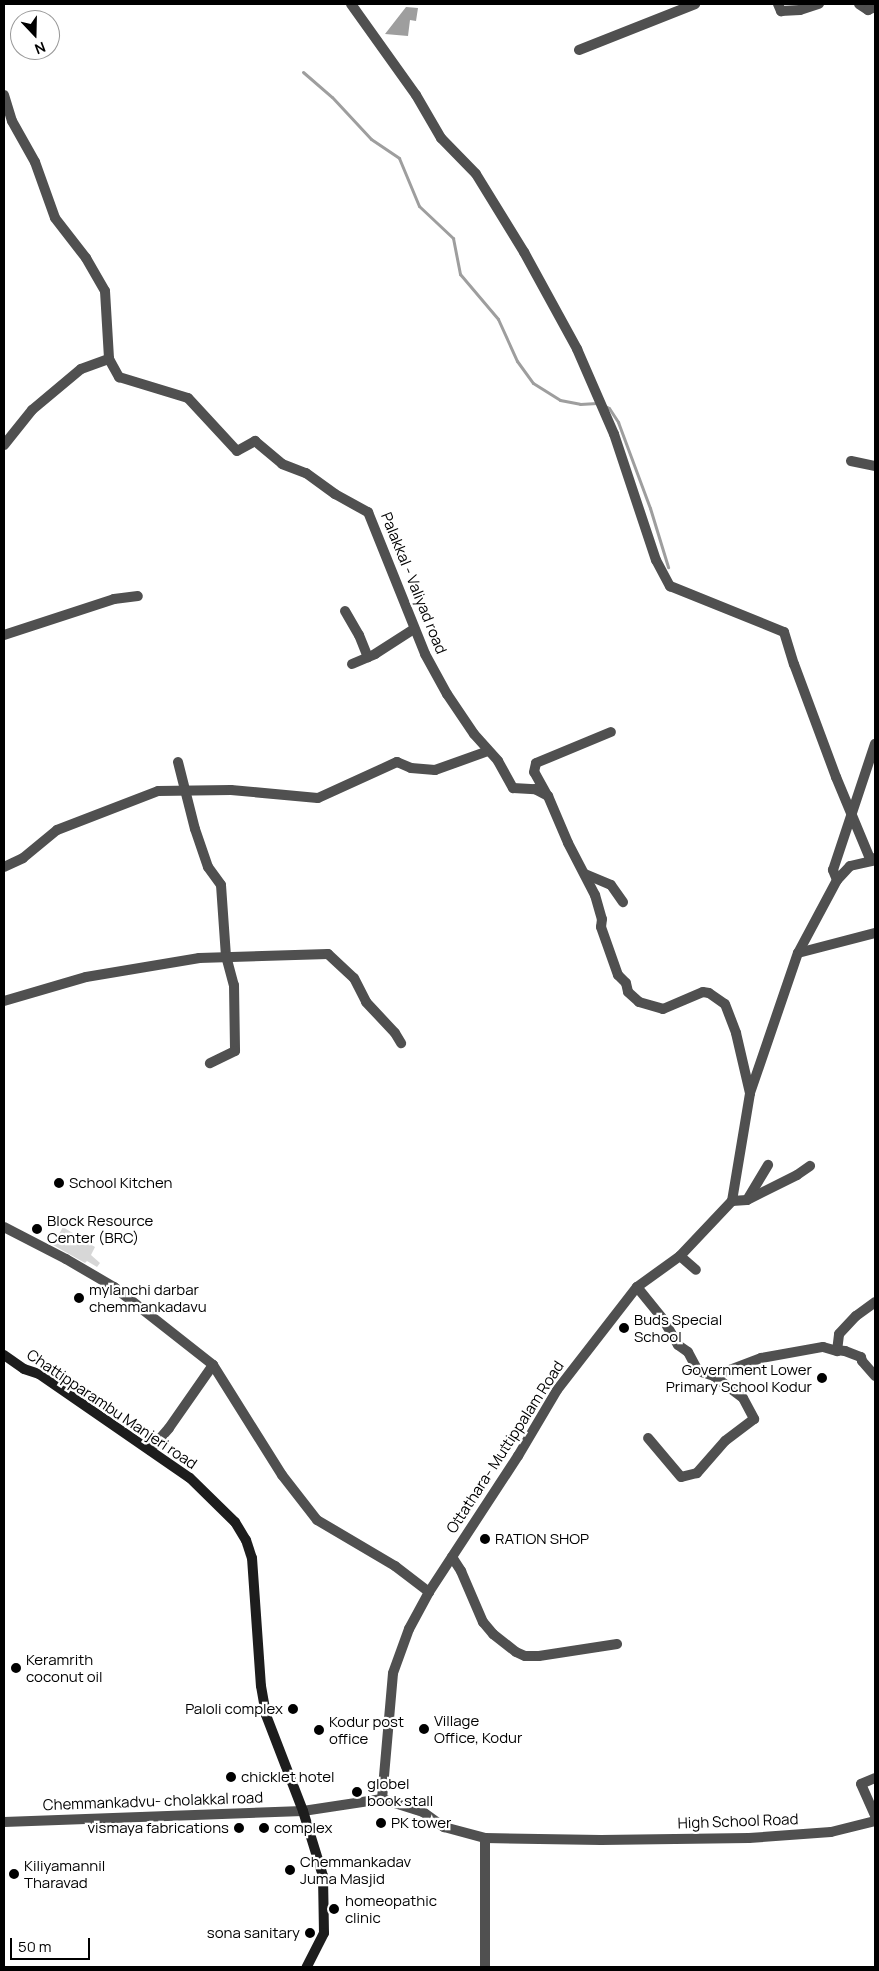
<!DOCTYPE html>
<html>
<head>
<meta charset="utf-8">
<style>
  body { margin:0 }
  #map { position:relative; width:879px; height:1971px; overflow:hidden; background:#fff; font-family:Manrope,sans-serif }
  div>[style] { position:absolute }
  .green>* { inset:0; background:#d7d7d7 }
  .water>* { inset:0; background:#9e9e9e }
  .stream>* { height:3px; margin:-1.5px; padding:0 1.5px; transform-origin:1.5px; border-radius:1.5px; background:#9e9e9e }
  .minor>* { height:10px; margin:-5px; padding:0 5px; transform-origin:5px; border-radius:5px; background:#505050 }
  .secondary>* { height:10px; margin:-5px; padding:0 5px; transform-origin:5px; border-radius:5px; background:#1d1d1d }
  .minor-bridge>* { height:10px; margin:-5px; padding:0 5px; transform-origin:5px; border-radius:5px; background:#505050 }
  .dots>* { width:14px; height:14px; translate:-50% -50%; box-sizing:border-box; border:2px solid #fff; border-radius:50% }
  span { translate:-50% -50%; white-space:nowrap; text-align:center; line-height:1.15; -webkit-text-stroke:4.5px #fff; paint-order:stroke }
  .street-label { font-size:15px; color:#000 }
  .poi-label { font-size:15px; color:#000 }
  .left { translate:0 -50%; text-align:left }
  .right { translate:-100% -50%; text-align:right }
  .frame { position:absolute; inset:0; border:5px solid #000; pointer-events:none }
  .north { position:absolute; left:10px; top:10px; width:50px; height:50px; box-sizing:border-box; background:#fff; border:1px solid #999; border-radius:50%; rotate:159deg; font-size:14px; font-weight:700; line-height:20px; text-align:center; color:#000 }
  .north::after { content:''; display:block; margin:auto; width:18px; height:22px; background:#000; clip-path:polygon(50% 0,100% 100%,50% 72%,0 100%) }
  .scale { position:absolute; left:10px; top:1938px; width:80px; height:22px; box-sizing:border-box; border:2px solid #000; border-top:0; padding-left:6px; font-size:15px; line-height:18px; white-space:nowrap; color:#000; -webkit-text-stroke:4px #fff; paint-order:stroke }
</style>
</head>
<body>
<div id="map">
  <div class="green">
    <i style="clip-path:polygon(63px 1227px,95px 1247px,91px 1255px,100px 1263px,97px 1267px,87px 1261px,85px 1263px,53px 1245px)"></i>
  </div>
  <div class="water">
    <i style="clip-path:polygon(406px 7px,418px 8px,416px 21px,410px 20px,408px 36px,385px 34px)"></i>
  </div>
  <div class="stream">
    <i style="left:303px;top:72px;width:38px;rotate:41deg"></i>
    <i style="left:332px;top:97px;width:57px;rotate:47.1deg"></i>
    <i style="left:371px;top:139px;width:34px;rotate:34deg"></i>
    <i style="left:399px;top:158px;width:52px;rotate:67.4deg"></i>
    <i style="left:419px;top:206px;width:47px;rotate:43.3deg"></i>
    <i style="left:453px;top:238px;width:37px;rotate:79deg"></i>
    <i style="left:460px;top:274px;width:59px;rotate:49.8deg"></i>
    <i style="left:498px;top:319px;width:46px;rotate:65.7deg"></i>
    <i style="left:517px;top:361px;width:27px;rotate:54deg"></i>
    <i style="left:533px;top:383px;width:32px;rotate:32deg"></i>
    <i style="left:560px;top:400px;width:20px;rotate:11deg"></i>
    <i style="left:580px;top:404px;width:17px;rotate:-3deg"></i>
    <i style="left:605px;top:406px;width:4px;rotate:27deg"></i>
    <i style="left:609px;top:408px;width:17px;rotate:57deg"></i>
    <i style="left:618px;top:422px;width:92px;rotate:69.6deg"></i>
    <i style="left:650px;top:508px;width:62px;rotate:73deg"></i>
  </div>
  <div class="minor">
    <i style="left:351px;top:4px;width:112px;rotate:54.5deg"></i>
    <i style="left:416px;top:95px;width:50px;rotate:59.8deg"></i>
    <i style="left:441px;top:138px;width:50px;rotate:45.8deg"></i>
    <i style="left:476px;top:174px;width:92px;rotate:58.4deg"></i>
    <i style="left:524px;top:252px;width:111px;rotate:61.3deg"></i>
    <i style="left:577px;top:349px;width:93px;rotate:66.5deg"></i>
    <i style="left:614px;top:434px;width:133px;rotate:71.6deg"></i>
    <i style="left:656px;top:560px;width:30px;rotate:62deg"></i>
    <i style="left:670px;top:586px;width:123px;rotate:22deg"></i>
    <i style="left:784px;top:632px;width:34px;rotate:73deg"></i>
    <i style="left:794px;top:664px;width:121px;rotate:69.6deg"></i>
    <i style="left:836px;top:777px;width:91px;rotate:67.4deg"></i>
    <i style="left:778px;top:4px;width:8px;rotate:67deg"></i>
    <i style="left:781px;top:11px;width:19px;rotate:-3deg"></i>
    <i style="left:800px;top:10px;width:20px;rotate:-18deg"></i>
    <i style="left:859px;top:4px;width:11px;rotate:34deg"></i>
    <i style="left:868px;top:10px;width:8px;rotate:-23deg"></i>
    <i style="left:579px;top:50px;width:125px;rotate:-21.6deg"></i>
    <i style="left:4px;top:95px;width:27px;rotate:73deg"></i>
    <i style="left:12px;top:121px;width:47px;rotate:60.7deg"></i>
    <i style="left:35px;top:162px;width:59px;rotate:70.3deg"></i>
    <i style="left:55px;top:218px;width:51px;rotate:52.2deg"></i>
    <i style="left:86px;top:258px;width:38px;rotate:60deg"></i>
    <i style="left:105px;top:291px;width:68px;rotate:86.6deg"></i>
    <i style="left:109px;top:359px;width:21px;rotate:61deg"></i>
    <i style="left:119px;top:377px;width:72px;rotate:16.9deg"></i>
    <i style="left:188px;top:398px;width:72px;rotate:47.2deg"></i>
    <i style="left:237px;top:451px;width:21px;rotate:-29deg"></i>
    <i style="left:255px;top:441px;width:35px;rotate:40deg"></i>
    <i style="left:282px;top:464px;width:26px;rotate:21deg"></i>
    <i style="left:306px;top:473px;width:36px;rotate:36deg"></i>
    <i style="left:335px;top:494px;width:38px;rotate:29deg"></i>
    <i style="left:368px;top:512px;width:153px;rotate:68.1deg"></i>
    <i style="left:425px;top:654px;width:46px;rotate:61.2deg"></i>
    <i style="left:447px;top:694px;width:48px;rotate:56deg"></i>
    <i style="left:474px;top:734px;width:36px;rotate:48deg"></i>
    <i style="left:498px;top:761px;width:31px;rotate:61deg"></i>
    <i style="left:513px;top:788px;width:22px;rotate:3deg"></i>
    <i style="left:535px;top:789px;width:15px;rotate:28deg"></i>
    <i style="left:548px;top:796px;width:51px;rotate:66.9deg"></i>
    <i style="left:568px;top:843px;width:59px;rotate:62.6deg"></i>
    <i style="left:595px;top:895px;width:25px;rotate:74deg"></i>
    <i style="left:602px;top:919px;width:8px;rotate:97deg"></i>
    <i style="left:601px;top:927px;width:51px;rotate:70.5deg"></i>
    <i style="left:618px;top:975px;width:11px;rotate:45deg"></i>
    <i style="left:626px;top:983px;width:9px;rotate:77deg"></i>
    <i style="left:628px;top:992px;width:15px;rotate:42deg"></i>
    <i style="left:639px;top:1002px;width:25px;rotate:16deg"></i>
    <i style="left:663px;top:1009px;width:43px;rotate:-23deg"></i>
    <i style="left:703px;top:992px;width:6px;rotate:9deg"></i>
    <i style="left:709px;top:993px;width:19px;rotate:35deg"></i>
    <i style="left:725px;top:1004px;width:31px;rotate:69deg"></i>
    <i style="left:736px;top:1033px;width:62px;rotate:76.9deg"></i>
    <i style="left:4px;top:445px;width:45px;rotate:-51.3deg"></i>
    <i style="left:32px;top:410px;width:64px;rotate:-39.9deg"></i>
    <i style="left:81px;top:369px;width:30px;rotate:-20deg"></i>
    <i style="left:851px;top:461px;width:25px;rotate:12deg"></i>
    <i style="left:345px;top:611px;width:28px;rotate:60deg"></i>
    <i style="left:359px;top:635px;width:24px;rotate:68deg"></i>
    <i style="left:4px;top:635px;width:116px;rotate:-18.1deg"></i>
    <i style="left:114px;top:599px;width:24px;rotate:-7deg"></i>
    <i style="left:352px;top:664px;width:25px;rotate:-23deg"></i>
    <i style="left:375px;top:654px;width:46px;rotate:-32.7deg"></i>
    <i style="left:178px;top:762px;width:69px;rotate:75.8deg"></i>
    <i style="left:195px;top:829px;width:40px;rotate:71.1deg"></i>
    <i style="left:208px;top:867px;width:22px;rotate:54deg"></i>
    <i style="left:221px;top:885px;width:71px;rotate:86deg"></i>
    <i style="left:226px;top:956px;width:30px;rotate:75deg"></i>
    <i style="left:234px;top:985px;width:66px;rotate:89.1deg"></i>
    <i style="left:235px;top:1051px;width:28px;rotate:154deg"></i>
    <i style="left:547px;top:795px;width:26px;rotate:-119deg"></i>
    <i style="left:534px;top:772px;width:9px;rotate:-77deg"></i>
    <i style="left:536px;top:763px;width:81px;rotate:-22.5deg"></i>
    <i style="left:4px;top:867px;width:21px;rotate:-25deg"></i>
    <i style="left:23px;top:858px;width:44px;rotate:-39.5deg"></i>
    <i style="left:57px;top:830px;width:108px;rotate:-21.1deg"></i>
    <i style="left:158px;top:791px;width:73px;rotate:-0.8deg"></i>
    <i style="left:231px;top:790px;width:87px;rotate:5.3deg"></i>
    <i style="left:318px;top:798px;width:87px;rotate:-24.5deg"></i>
    <i style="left:397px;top:762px;width:15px;rotate:23deg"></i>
    <i style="left:411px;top:768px;width:24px;rotate:5deg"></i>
    <i style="left:435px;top:770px;width:56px;rotate:-19.7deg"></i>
    <i style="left:585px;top:874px;width:28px;rotate:23deg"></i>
    <i style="left:611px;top:885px;width:21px;rotate:55deg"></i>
    <i style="left:837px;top:880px;width:19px;rotate:-47deg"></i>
    <i style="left:850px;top:866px;width:22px;rotate:-13deg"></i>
    <i style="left:871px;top:861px;width:5px;rotate:-37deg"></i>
    <i style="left:798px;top:953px;width:80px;rotate:-14.6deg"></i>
    <i style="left:4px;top:1001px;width:85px;rotate:-16.3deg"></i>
    <i style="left:86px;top:977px;width:115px;rotate:-9.5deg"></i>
    <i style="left:199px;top:958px;width:129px;rotate:-1.8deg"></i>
    <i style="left:328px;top:954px;width:35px;rotate:43deg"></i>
    <i style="left:354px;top:978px;width:27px;rotate:63deg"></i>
    <i style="left:366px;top:1002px;width:42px;rotate:46.9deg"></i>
    <i style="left:395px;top:1033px;width:12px;rotate:59deg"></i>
    <i style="left:747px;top:1200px;width:41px;rotate:-59deg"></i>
    <i style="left:732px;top:1201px;width:15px;rotate:-4deg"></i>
    <i style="left:747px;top:1200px;width:56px;rotate:-26.6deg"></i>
    <i style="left:797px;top:1175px;width:16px;rotate:-35deg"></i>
    <i style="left:4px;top:1227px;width:70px;rotate:27.3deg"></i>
    <i style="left:66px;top:1259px;width:56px;rotate:30.3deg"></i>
    <i style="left:114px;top:1287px;width:126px;rotate:38.2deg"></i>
    <i style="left:213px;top:1365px;width:130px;rotate:57.9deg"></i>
    <i style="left:282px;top:1475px;width:57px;rotate:52.1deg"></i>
    <i style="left:317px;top:1520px;width:91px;rotate:30.5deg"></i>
    <i style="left:395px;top:1566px;width:43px;rotate:37.4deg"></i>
    <i style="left:680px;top:1256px;width:21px;rotate:41deg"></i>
    <i style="left:637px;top:1287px;width:41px;rotate:50.9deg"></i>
    <i style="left:663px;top:1319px;width:30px;rotate:60deg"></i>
    <i style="left:678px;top:1345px;width:12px;rotate:35deg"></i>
    <i style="left:688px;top:1352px;width:21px;rotate:62deg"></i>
    <i style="left:698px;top:1371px;width:17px;rotate:17deg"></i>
    <i style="left:714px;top:1376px;width:36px;rotate:37deg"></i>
    <i style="left:743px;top:1398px;width:24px;rotate:62deg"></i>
    <i style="left:754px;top:1419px;width:36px;rotate:143deg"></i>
    <i style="left:725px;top:1441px;width:43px;rotate:131.2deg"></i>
    <i style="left:697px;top:1473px;width:16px;rotate:166deg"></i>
    <i style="left:681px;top:1477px;width:51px;rotate:-130.2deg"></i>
    <i style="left:845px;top:1351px;width:17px;rotate:21deg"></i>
    <i style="left:861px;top:1357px;width:4px;rotate:76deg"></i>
    <i style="left:862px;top:1361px;width:20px;rotate:49deg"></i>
    <i style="left:714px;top:1376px;width:50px;rotate:-21deg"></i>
    <i style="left:761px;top:1358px;width:63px;rotate:-10.1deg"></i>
    <i style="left:823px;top:1347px;width:15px;rotate:16deg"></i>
    <i style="left:837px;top:1351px;width:17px;rotate:-83deg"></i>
    <i style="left:839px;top:1334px;width:25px;rotate:-47deg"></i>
    <i style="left:856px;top:1316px;width:24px;rotate:-36deg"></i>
    <i style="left:150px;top:1450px;width:29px;rotate:-49deg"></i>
    <i style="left:169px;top:1428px;width:77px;rotate:-55.1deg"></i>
    <i style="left:452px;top:1557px;width:17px;rotate:57deg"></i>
    <i style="left:461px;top:1571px;width:56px;rotate:66.7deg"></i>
    <i style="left:483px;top:1622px;width:16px;rotate:50deg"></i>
    <i style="left:493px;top:1634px;width:29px;rotate:38deg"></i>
    <i style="left:516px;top:1652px;width:10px;rotate:24deg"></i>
    <i style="left:525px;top:1656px;width:14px"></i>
    <i style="left:539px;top:1656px;width:79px;rotate:-8.7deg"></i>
    <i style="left:875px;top:1778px;width:15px;rotate:157deg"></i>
    <i style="left:861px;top:1784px;width:35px;rotate:66deg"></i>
    <i style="left:382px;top:1799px;width:126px;rotate:-85deg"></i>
    <i style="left:393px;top:1673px;width:47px;rotate:-70deg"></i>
    <i style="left:409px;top:1629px;width:42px;rotate:-61.6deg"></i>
    <i style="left:429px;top:1592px;width:163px;rotate:-56.8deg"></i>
    <i style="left:518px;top:1456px;width:77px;rotate:-59.4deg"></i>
    <i style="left:557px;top:1390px;width:130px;rotate:-52.2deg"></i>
    <i style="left:637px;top:1287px;width:53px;rotate:-35.8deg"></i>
    <i style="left:680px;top:1256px;width:76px;rotate:-46.6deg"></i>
    <i style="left:732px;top:1201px;width:109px;rotate:-80.5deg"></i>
    <i style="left:750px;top:1093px;width:148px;rotate:-71.1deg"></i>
    <i style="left:798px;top:953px;width:83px;rotate:-61.9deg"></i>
    <i style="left:837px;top:880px;width:11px;rotate:-112deg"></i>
    <i style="left:833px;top:870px;width:133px;rotate:-71.6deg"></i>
    <i style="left:4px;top:1822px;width:299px;rotate:-2.1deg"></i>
    <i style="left:303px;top:1811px;width:80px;rotate:-8.6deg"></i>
    <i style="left:382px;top:1799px;width:43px;rotate:17.6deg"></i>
    <i style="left:423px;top:1812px;width:26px;rotate:36deg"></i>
    <i style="left:444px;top:1827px;width:42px;rotate:15deg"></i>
    <i style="left:485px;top:1838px;width:116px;rotate:1deg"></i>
    <i style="left:601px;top:1840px;width:148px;rotate:-0.8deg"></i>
    <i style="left:749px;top:1838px;width:82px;rotate:-4.2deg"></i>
    <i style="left:831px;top:1832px;width:45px;rotate:-14deg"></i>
    <i style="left:485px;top:1838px;width:129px;rotate:90deg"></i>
  </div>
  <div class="secondary">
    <i style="left:4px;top:1355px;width:24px;rotate:35deg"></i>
    <i style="left:24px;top:1369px;width:16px;rotate:18deg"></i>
    <i style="left:39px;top:1374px;width:183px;rotate:34.6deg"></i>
    <i style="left:190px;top:1478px;width:63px;rotate:44.4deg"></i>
    <i style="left:235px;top:1522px;width:21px;rotate:59deg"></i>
    <i style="left:246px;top:1540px;width:19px;rotate:72deg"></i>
    <i style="left:252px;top:1558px;width:128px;rotate:86deg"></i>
    <i style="left:261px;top:1686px;width:29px;rotate:80deg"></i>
    <i style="left:266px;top:1715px;width:103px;rotate:68.9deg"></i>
    <i style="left:303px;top:1811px;width:68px;rotate:72.9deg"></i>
    <i style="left:323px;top:1876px;width:57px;rotate:89deg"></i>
    <i style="left:324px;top:1933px;width:38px;rotate:117deg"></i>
  </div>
  <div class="minor-bridge">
    <i style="left:836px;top:1350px;width:9px;rotate:6deg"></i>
  </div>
  <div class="dots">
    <i style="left:59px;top:1183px;background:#000"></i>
    <i style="left:37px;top:1229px;background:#000"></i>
    <i style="left:79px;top:1298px;background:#000"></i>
    <i style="left:624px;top:1328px;background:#000"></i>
    <i style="left:822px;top:1378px;background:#000"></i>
    <i style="left:485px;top:1539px;background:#000"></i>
    <i style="left:16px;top:1668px;background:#000"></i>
    <i style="left:293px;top:1709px;background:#000"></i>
    <i style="left:424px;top:1729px;background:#000"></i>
    <i style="left:319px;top:1730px;background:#000"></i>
    <i style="left:231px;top:1777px;background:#000"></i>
    <i style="left:357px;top:1792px;background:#000"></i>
    <i style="left:381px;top:1823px;background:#000"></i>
    <i style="left:239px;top:1828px;background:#000"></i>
    <i style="left:264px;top:1828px;background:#000"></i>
    <i style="left:290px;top:1870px;background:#000"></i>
    <i style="left:14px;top:1874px;background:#000"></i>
    <i style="left:334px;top:1909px;background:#000"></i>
    <i style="left:310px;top:1933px;background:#000"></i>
  </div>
  <div class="street-label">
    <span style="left:414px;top:583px;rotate:68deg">Palakkal - Valiyad road</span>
    <span style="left:112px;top:1409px;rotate:34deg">Chattipparambu Manjeri road</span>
    <span style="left:505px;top:1447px;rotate:-57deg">Ottathara- Muttippalam Road</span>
    <span style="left:153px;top:1801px;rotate:-2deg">Chemmankadvu- cholakkal road</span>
    <span style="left:738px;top:1821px;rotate:-2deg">High School Road</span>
  </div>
  <div class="poi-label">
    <span class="left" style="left:69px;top:1183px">School Kitchen</span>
    <span class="left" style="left:47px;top:1229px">Block Resource<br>Center (BRC)</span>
    <span class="left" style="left:89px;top:1298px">mylanchi darbar<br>chemmankadavu</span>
    <span class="left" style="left:634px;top:1328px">Buds Special<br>School</span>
    <span class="right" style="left:812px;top:1378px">Government Lower<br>Primary School Kodur</span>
    <span class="left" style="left:495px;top:1539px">RATION SHOP</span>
    <span class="left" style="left:26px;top:1668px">Keramrith<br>coconut oil</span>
    <span class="right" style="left:283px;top:1709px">Paloli complex</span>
    <span class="left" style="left:434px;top:1729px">Village<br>Office, Kodur</span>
    <span class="left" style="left:329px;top:1730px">Kodur post<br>office</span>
    <span class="left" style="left:241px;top:1777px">chicklet hotel</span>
    <span class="left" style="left:367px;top:1792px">globel<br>book stall</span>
    <span class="left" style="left:391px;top:1823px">PK tower</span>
    <span class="right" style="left:229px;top:1828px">vismaya fabrications</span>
    <span class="left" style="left:274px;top:1828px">complex</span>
    <span class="left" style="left:300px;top:1870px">Chemmankadav<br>Juma Masjid</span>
    <span class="left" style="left:24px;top:1874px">Kiliyamannil<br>Tharavad</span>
    <span class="left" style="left:345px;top:1909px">homeopathic<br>clinic</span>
    <span class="right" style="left:300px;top:1933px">sona sanitary</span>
  </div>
  <div class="frame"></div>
  <div class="north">N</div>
  <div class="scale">50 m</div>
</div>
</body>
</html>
